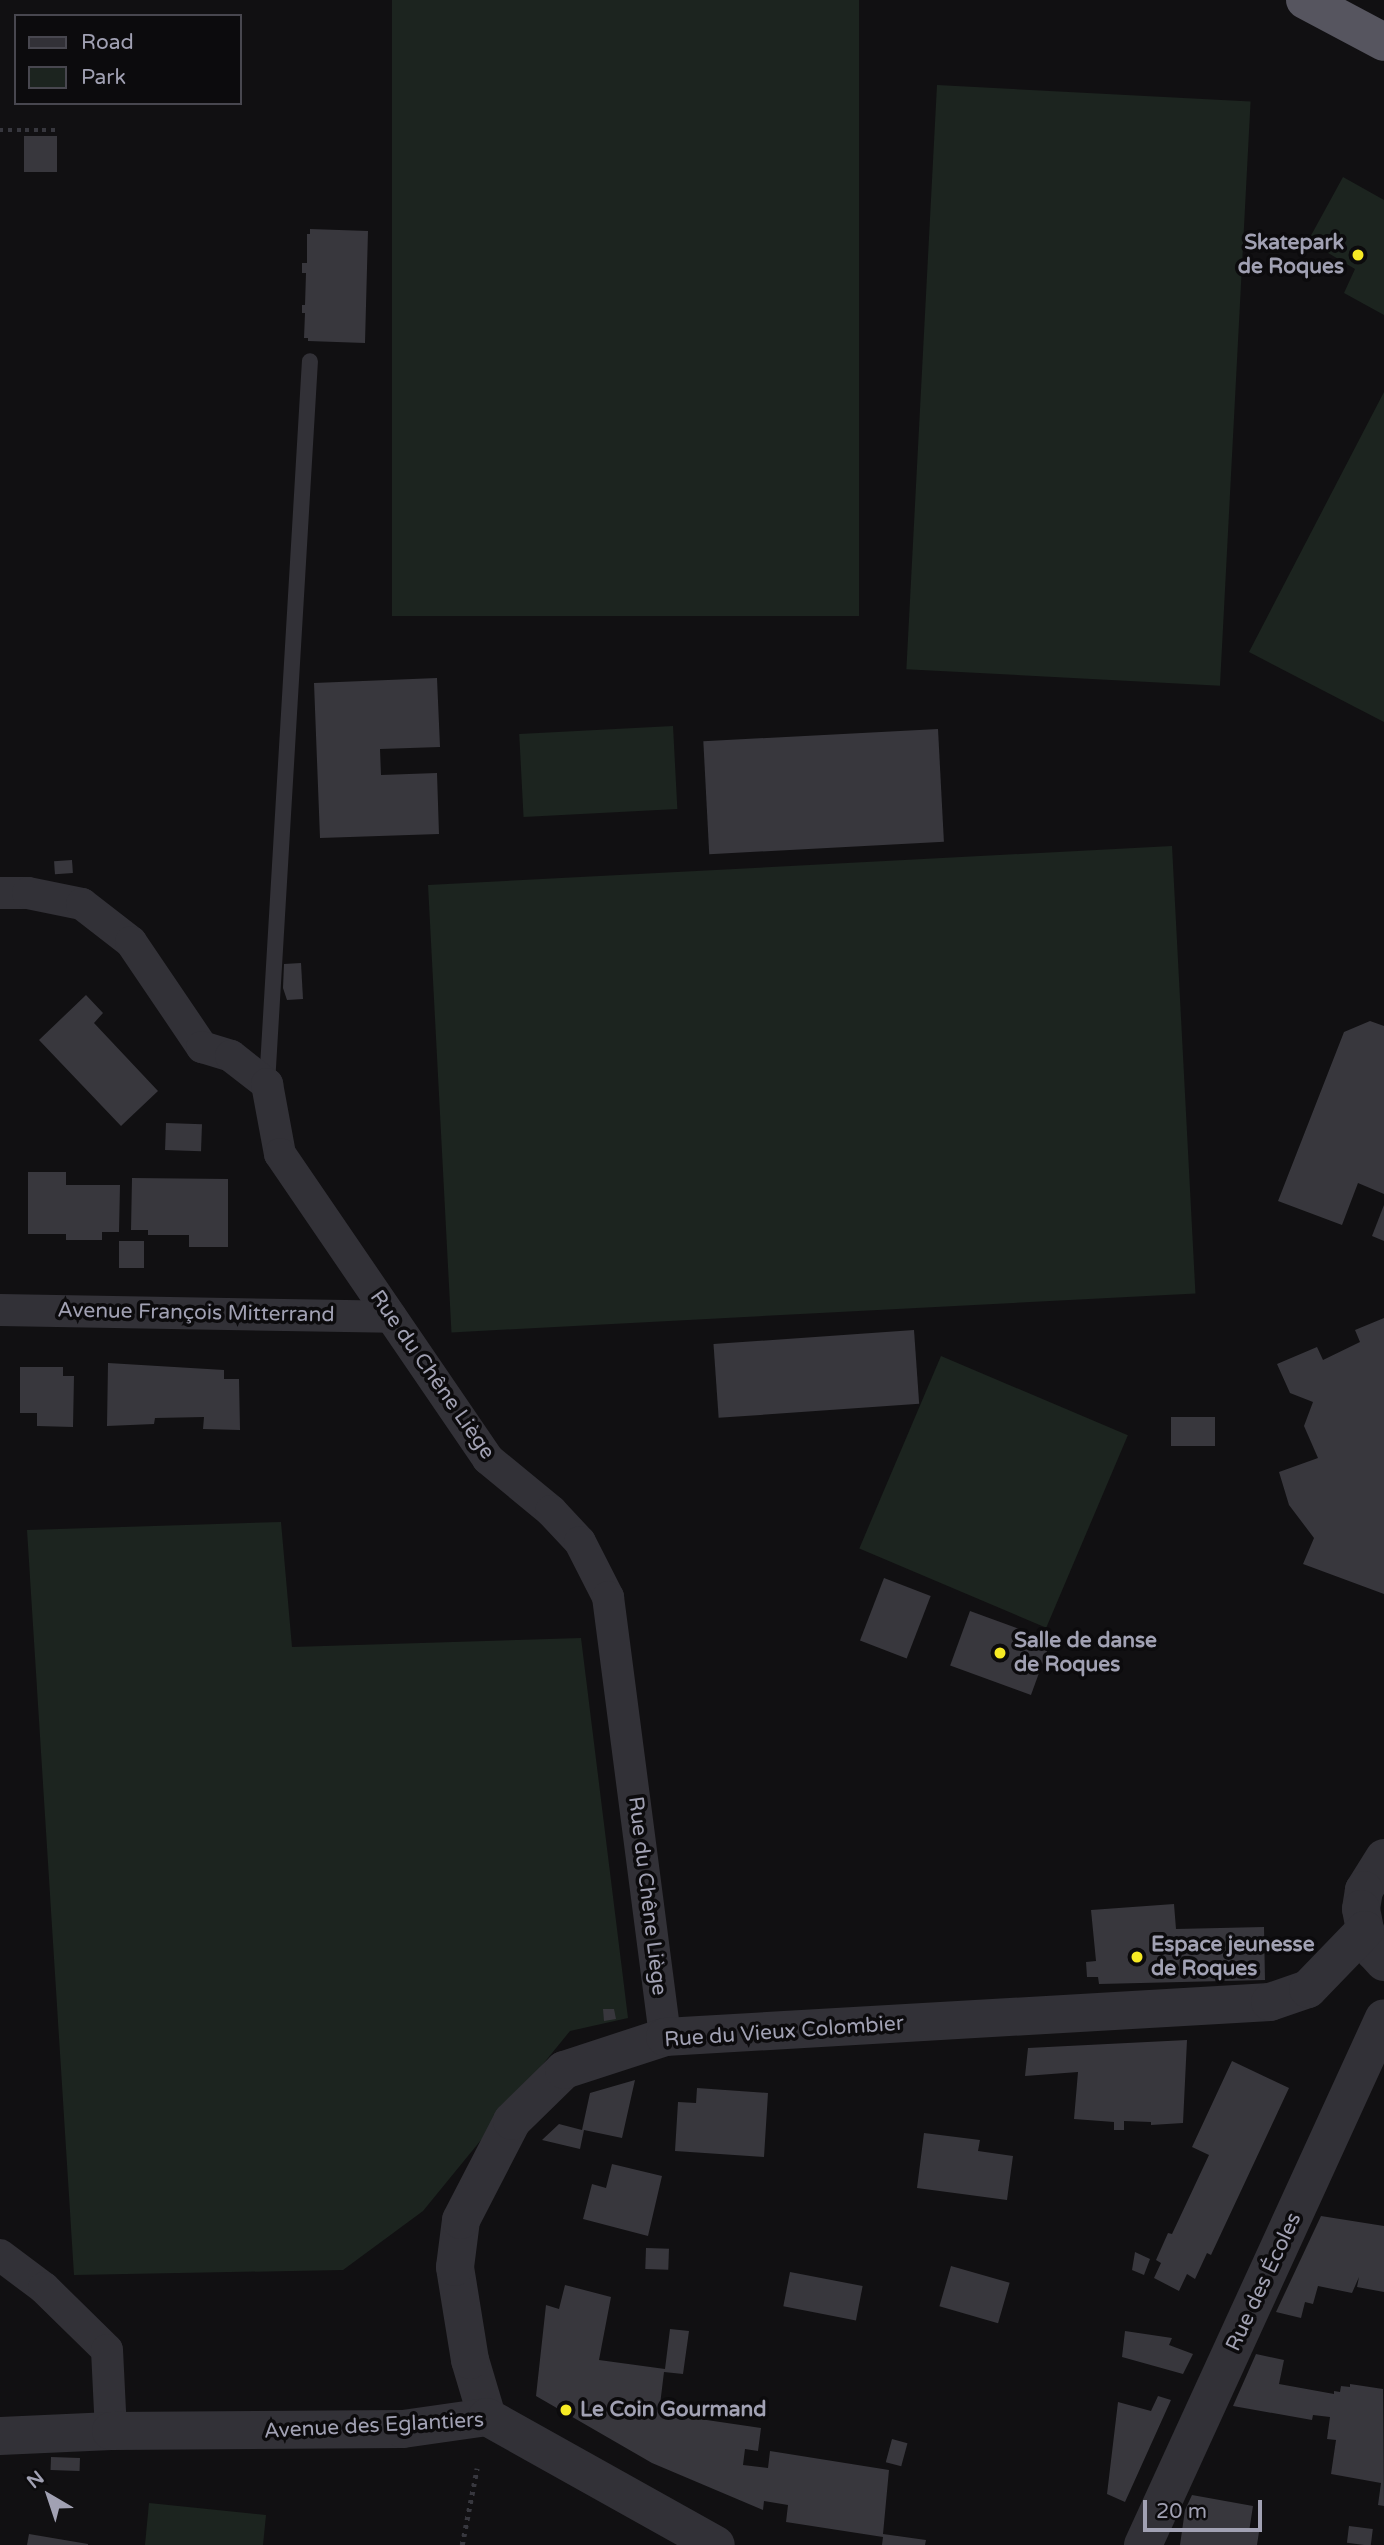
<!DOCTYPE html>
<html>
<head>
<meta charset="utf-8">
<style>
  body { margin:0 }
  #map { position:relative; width:1384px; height:2545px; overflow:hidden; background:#111012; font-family:"Varela Round",sans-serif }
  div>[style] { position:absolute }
  .green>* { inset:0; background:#1c241f; transform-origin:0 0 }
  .building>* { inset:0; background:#38373d; transform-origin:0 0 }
  .path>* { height:4.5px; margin-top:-2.25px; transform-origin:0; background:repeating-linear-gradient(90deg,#37373e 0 3.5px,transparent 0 8.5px) }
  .service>* { height:16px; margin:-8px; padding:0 8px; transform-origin:8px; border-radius:8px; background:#323137 }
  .minor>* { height:32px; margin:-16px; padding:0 16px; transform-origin:16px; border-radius:16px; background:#323137 }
  .tertiary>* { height:38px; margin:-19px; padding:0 19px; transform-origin:19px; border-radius:19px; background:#323137 }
  .trunk>* { height:38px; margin:-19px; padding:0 19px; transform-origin:19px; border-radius:19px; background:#56555f }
  .dots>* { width:19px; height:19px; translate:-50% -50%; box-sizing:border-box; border:4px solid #0c0b0d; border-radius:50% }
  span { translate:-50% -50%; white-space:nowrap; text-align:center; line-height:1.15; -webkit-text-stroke:7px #0c0b0d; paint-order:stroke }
  .poi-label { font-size:21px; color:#a1a1b3; font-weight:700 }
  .right { translate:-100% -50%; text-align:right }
  .left { translate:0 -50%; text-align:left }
  .street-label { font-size:21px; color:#a1a1b3 }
  .legend { position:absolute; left:14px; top:14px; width:228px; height:91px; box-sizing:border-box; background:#0c0b0d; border:2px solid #48474f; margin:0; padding:9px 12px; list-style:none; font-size:21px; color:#a1a1b3 }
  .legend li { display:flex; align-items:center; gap:14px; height:35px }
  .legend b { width:35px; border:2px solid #48474f }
  .north { position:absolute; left:14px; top:2461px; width:70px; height:70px; -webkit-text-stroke:5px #0c0b0d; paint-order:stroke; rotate:321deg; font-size:19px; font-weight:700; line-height:28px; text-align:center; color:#a1a1b3 }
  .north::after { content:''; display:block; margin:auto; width:24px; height:32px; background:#a1a1b3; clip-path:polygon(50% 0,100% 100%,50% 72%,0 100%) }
  .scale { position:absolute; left:1143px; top:2500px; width:119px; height:32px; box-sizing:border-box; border:4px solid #a1a1b3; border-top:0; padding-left:9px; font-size:21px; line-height:24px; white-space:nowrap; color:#a1a1b3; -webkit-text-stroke:5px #0c0b0d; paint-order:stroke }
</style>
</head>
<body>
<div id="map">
  <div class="green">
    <i style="left:392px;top:0;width:467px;height:616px"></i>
    <i style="left:937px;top:85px;width:314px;height:585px;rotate:3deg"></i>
    <i style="clip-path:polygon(1343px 177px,1384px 200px,1384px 315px,1344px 293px,1355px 269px,1308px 241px)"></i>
    <i style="clip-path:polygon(1384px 392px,1384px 722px,1249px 652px)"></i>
    <i style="left:673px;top:726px;width:83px;height:154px;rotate:87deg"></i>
    <i style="left:1172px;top:846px;width:448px;height:745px;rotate:87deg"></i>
    <i style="left:941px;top:1356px;width:203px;height:209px;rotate:23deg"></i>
    <i style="clip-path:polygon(281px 1522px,292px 1647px,581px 1638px,628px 2018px,570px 2031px,423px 2211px,343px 2270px,74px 2275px,27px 1530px)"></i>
    <i style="clip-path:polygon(149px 2503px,266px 2515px,263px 2545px,145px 2545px)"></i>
  </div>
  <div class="building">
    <i style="left:24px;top:136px;width:33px;height:36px"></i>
    <i style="clip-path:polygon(310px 229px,368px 231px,365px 343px,308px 341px,308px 338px,304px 338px,305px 313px,302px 313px,302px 305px,305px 305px,306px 273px,302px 273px,302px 263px,307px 263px,307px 234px,310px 234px)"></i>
    <i style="clip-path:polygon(437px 678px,440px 747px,380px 749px,381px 775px,437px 773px,439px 834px,320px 838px,314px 683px)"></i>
    <i style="left:938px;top:729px;width:113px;height:235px;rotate:87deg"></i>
    <i style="left:72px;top:860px;width:13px;height:18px;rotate:86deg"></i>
    <i style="clip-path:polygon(301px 963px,303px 999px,287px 1000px,283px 988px,284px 964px)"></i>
    <i style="clip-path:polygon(86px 995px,103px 1013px,94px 1023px,158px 1091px,121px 1126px,39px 1040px)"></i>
    <i style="clip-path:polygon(1370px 1021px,1384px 1026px,1384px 1194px,1358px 1183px,1342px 1225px,1278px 1201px,1344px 1032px)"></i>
    <i style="left:166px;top:1123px;width:36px;height:27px;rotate:2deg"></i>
    <i style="clip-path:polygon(28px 1172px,66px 1172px,66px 1185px,120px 1185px,119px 1232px,102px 1232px,102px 1240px,66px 1240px,66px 1234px,28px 1234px)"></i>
    <i style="clip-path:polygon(132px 1178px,228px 1179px,228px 1247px,189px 1247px,189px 1235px,148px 1235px,148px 1230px,131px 1230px)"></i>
    <i style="clip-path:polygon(1384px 1205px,1384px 1241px,1372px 1236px)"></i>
    <i style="left:119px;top:1241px;width:25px;height:27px"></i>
    <i style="clip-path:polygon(1384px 1318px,1384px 1594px,1303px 1564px,1314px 1538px,1289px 1505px,1279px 1472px,1318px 1458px,1304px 1426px,1313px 1402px,1290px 1393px,1277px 1364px,1317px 1347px,1323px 1360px,1360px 1342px,1355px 1330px)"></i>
    <i style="left:914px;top:1330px;width:74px;height:201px;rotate:86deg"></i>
    <i style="clip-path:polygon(108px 1363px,224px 1370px,224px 1379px,239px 1379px,240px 1430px,203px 1429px,204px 1417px,155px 1418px,154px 1424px,107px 1426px)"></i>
    <i style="clip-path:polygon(20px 1367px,63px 1367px,63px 1376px,74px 1376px,73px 1427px,37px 1426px,37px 1413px,20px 1413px)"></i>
    <i style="left:1215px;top:1417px;width:29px;height:44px;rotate:90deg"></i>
    <i style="left:884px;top:1578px;width:50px;height:67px;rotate:21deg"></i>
    <i style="left:970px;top:1611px;width:86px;height:58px;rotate:20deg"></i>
    <i style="clip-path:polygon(1174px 1904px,1176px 1929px,1264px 1927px,1265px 1980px,1099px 1984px,1098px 1977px,1087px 1977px,1086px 1962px,1096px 1961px,1091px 1910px)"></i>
    <i style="clip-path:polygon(603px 2009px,614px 2009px,616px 2019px,604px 2021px)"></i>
    <i style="clip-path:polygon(1187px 2040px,1183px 2123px,1151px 2125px,1151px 2122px,1124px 2121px,1124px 2130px,1114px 2130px,1114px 2122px,1074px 2119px,1078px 2072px,1025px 2076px,1028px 2048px)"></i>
    <i style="clip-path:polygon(1232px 2061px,1289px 2088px,1211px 2255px,1207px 2253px,1195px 2279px,1187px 2274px,1179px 2291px,1154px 2278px,1161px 2263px,1156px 2260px,1168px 2233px,1172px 2234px,1209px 2155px,1192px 2147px)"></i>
    <i style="clip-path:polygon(635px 2080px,622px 2138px,584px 2130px,580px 2149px,542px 2140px,559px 2124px,582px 2130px,590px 2093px)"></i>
    <i style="clip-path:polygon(697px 2088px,768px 2093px,764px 2157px,675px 2151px,678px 2102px,696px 2103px)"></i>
    <i style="clip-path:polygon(924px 2133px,980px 2140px,978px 2151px,1013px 2156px,1007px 2200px,917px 2188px)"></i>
    <i style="clip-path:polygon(612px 2164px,662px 2176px,648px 2236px,583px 2219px,592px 2184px,606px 2188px)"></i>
    <i style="clip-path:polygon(1321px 2216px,1384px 2226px,1384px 2292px,1357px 2287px,1359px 2277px,1352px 2293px,1318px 2286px,1313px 2304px,1305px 2302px,1301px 2318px,1276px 2312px)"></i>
    <i style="left:646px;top:2248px;width:23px;height:21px;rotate:2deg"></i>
    <i style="clip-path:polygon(1135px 2252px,1150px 2259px,1144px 2275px,1132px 2270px)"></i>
    <i style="left:951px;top:2266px;width:61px;height:42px;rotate:16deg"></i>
    <i style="left:790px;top:2272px;width:74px;height:35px;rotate:11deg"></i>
    <i style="clip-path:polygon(565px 2285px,611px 2297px,599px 2360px,665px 2369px,670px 2329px,689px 2331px,683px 2374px,664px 2372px,659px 2413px,761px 2428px,758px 2451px,745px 2449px,743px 2465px,768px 2468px,770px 2451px,889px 2470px,883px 2534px,926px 2540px,925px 2545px,882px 2545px,883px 2537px,786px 2522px,788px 2505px,764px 2501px,763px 2510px,652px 2463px,536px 2396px,546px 2305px,559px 2309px)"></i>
    <i style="clip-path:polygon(1125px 2331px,1172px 2338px,1169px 2345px,1193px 2354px,1183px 2374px,1122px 2357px)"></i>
    <i style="clip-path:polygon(1256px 2354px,1284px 2360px,1279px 2384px,1334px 2394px,1334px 2391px,1340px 2392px,1341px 2386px,1350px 2387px,1350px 2384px,1383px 2389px,1384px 2506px,1378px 2505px,1381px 2483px,1331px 2474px,1336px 2440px,1327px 2439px,1330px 2417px,1313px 2415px,1312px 2420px,1233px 2406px)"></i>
    <i style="clip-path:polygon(1158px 2396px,1171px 2400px,1125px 2502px,1107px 2494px,1118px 2402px,1151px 2411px)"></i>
    <i style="left:892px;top:2439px;width:16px;height:24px;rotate:15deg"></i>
    <i style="left:51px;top:2457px;width:29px;height:13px;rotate:2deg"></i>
    <i style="clip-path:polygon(1192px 2495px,1253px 2506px,1249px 2532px,1259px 2532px,1257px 2545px,1180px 2545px,1185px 2510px)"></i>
    <i style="left:1349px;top:2526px;width:24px;height:17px;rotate:7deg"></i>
    <i style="clip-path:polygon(29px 2534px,88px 2544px,88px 2545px,27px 2545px)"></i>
  </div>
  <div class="path">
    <i style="left:0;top:130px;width:55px"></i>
    <i style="left:462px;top:2545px;width:78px;rotate:-79deg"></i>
  </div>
  <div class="service">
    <i style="left:267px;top:1084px;width:724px;rotate:-86.6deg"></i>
  </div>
  <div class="minor">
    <i style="left:0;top:893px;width:28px"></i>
    <i style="left:28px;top:893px;width:55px;rotate:11.5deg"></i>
    <i style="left:82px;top:904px;width:62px;rotate:37.8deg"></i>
    <i style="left:131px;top:942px;width:127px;rotate:55.9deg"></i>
    <i style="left:202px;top:1047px;width:30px;rotate:17deg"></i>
    <i style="left:231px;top:1056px;width:46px;rotate:37.9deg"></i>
    <i style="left:267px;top:1084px;width:71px;rotate:79.5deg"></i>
    <i style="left:280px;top:1154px;width:369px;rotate:55.7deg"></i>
    <i style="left:488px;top:1459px;width:82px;rotate:39.5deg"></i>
    <i style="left:551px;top:1511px;width:42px;rotate:46.9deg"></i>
    <i style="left:580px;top:1542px;width:62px;rotate:63deg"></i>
    <i style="left:608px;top:1597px;width:444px;rotate:82.6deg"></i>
    <i style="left:0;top:1310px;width:391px;rotate:1deg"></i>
    <i style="left:0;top:2255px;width:55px;rotate:36.9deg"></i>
    <i style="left:44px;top:2288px;width:88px;rotate:44.5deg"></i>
    <i style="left:107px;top:2350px;width:81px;rotate:87.2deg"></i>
  </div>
  <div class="tertiary">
    <i style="left:1384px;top:1858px;width:38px;rotate:122deg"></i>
    <i style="left:1364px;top:1890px;width:19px;rotate:99deg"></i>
    <i style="left:1361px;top:1909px;width:21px;rotate:79deg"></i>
    <i style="left:1365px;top:1930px;width:23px;rotate:67deg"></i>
    <i style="left:1374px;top:1951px;width:15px;rotate:48deg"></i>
    <i style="left:487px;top:2417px;width:59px;rotate:-106.6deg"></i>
    <i style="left:470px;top:2360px;width:94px;rotate:-99.2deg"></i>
    <i style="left:455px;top:2267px;width:47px;rotate:-82.7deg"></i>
    <i style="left:461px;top:2220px;width:111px;rotate:-62.7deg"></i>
    <i style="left:512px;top:2121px;width:73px;rotate:-44.4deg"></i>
    <i style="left:564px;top:2070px;width:106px;rotate:-18.1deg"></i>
    <i style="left:665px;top:2037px;width:606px;rotate:-3.31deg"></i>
    <i style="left:1270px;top:2002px;width:40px;rotate:-18.9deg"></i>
    <i style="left:1308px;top:1989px;width:82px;rotate:-46deg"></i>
    <i style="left:0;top:2436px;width:111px;rotate:-2.6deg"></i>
    <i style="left:111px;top:2431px;width:292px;rotate:-0.4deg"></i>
    <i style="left:403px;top:2429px;width:85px;rotate:-8.1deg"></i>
    <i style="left:487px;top:2417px;width:262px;rotate:29.2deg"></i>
    <i style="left:1143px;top:2545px;width:579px;rotate:-65.43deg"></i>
  </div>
  <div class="trunk">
    <i style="left:1305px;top:0;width:89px;rotate:28deg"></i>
  </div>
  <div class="dots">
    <i style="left:1358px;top:255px;background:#f6ea24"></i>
    <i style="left:1000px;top:1653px;background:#f6ea24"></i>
    <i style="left:1137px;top:1957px;background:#f6ea24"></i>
    <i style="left:566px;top:2410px;background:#f6ea24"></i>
  </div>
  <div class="poi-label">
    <span class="right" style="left:1344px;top:255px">Skatepark<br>de Roques</span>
    <span class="left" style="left:1014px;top:1653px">Salle de danse<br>de Roques</span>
    <span class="left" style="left:1151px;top:1957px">Espace jeunesse<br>de Roques</span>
    <span class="left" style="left:580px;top:2410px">Le Coin Gourmand</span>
  </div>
  <div class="street-label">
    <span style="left:196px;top:1313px;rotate:1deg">Avenue François Mitterrand</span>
    <span style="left:432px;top:1375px;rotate:55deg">Rue du Chêne Liège</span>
    <span style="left:647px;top:1896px;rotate:83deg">Rue du Chêne Liège</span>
    <span style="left:784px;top:2032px;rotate:-4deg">Rue du Vieux Colombier</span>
    <span style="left:1264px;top:2282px;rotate:-65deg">Rue des Écoles</span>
    <span style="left:374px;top:2426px;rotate:-3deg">Avenue des Eglantiers</span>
  </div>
  <ul class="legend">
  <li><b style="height:9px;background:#323137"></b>Road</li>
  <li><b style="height:19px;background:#1c241f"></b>Park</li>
  </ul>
  <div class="north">N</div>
  <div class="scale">20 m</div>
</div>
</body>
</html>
